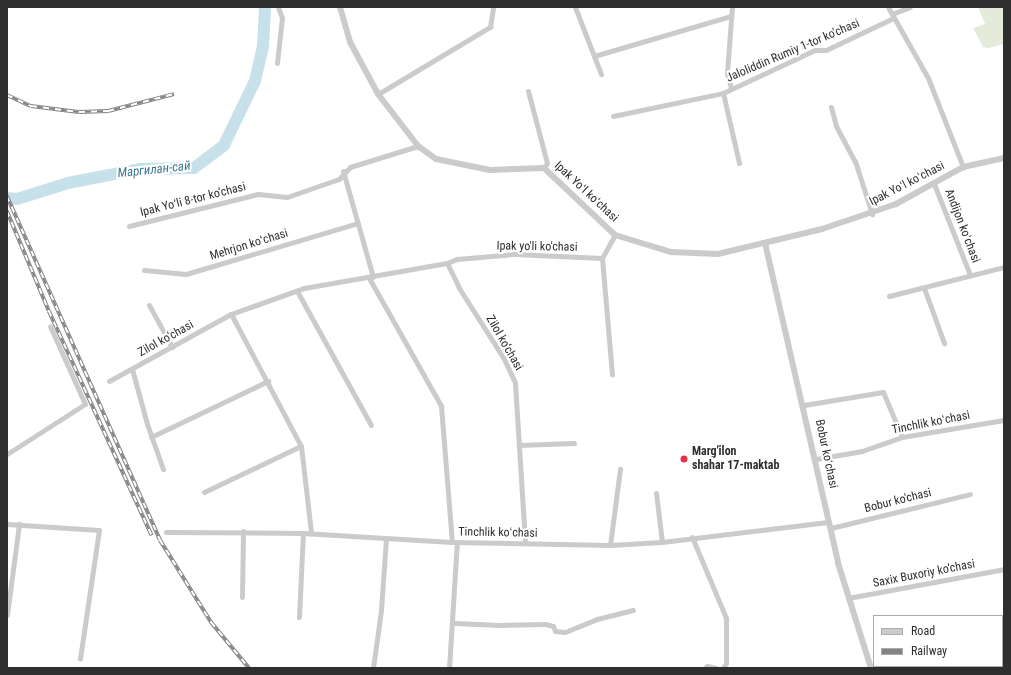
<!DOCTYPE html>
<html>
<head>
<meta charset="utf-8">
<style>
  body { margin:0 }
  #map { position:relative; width:1011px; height:675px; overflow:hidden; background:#fff; font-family:"Roboto Condensed",sans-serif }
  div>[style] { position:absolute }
  .green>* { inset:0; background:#e5ebdb }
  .river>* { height:12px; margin:-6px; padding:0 6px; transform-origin:6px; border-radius:6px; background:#c7e1eb }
  .minor>* { height:5px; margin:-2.5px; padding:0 2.5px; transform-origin:2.5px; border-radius:2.5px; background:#cbcbcb }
  .tertiary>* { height:6px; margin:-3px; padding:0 3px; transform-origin:3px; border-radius:3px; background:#cbcbcb }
  .rail>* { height:3.5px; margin-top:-1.75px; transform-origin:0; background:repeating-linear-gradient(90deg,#fff 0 6px,#838383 0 12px); box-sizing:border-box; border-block:1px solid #838383 }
  .dots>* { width:11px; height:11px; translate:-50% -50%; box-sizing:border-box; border:2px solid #fff; border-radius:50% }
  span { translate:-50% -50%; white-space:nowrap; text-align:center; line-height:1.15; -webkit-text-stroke:4px #fff; paint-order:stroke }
  .street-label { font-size:12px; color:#2e2e2e }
  .poi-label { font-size:12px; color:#2e2e2e; font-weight:700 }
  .left { translate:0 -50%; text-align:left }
  .water-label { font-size:13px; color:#3c7790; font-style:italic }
  .frame { position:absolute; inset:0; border:8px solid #2e2e2e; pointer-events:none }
  .legend { position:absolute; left:873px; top:615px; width:130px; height:52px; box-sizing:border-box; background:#fff; border:1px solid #ababab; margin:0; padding:5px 7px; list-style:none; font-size:12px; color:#2e2e2e }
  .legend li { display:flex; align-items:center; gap:8px; height:20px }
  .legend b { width:20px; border:1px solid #ababab }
</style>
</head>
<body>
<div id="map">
  <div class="green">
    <i style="clip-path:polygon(978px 7px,1004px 7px,1004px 44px,989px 48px,983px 47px,973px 28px,985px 24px)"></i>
  </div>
  <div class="river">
    <i style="left:7px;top:198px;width:10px;rotate:6deg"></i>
    <i style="left:17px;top:199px;width:53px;rotate:-17.4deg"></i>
    <i style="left:68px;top:183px;width:73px;rotate:-11deg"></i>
    <i style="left:140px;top:169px;width:54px;rotate:-1.1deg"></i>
    <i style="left:194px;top:168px;width:38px;rotate:-37deg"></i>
    <i style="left:224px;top:145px;width:71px;rotate:-64.2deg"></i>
    <i style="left:255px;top:81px;width:36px;rotate:-77deg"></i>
    <i style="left:263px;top:46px;width:39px;rotate:-87deg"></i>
  </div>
  <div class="minor">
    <i style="left:575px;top:7px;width:72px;rotate:68.8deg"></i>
    <i style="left:888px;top:7px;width:81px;rotate:60.6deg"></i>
    <i style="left:928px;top:78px;width:96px;rotate:68.5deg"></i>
    <i style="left:892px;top:14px;width:19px;rotate:-21deg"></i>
    <i style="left:594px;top:56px;width:143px;rotate:-16.3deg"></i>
    <i style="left:277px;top:63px;width:45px;rotate:-83.7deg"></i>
    <i style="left:282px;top:18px;width:12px;rotate:-110deg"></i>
    <i style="left:731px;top:88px;width:16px;rotate:-105deg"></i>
    <i style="left:727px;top:73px;width:66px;rotate:-85.7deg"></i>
    <i style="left:528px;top:91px;width:74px;rotate:75.2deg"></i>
    <i style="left:547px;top:163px;width:6px;rotate:121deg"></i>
    <i style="left:723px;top:93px;width:72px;rotate:77.1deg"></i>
    <i style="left:378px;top:94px;width:131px;rotate:-30.9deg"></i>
    <i style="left:490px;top:27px;width:20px;rotate:-81deg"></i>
    <i style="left:831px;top:107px;width:20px;rotate:75deg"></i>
    <i style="left:836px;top:126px;width:40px;rotate:62deg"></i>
    <i style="left:855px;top:161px;width:56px;rotate:72.2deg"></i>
    <i style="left:613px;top:116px;width:112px;rotate:-11.8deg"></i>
    <i style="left:723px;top:93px;width:102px;rotate:-25.1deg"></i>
    <i style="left:815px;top:50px;width:11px"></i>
    <i style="left:826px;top:50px;width:74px;rotate:-25.5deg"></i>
    <i style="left:343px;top:171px;width:110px;rotate:74.2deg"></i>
    <i style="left:934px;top:184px;width:98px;rotate:68.4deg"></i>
    <i style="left:129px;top:226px;width:133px;rotate:-13.9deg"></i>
    <i style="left:258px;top:194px;width:29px;rotate:6deg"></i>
    <i style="left:287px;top:197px;width:55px;rotate:-19.1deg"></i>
    <i style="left:339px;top:179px;width:16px;rotate:-47deg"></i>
    <i style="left:350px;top:167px;width:71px;rotate:-17.2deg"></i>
    <i style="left:602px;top:258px;width:117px;rotate:85.1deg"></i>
    <i style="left:447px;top:263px;width:11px;rotate:-22deg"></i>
    <i style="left:457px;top:259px;width:57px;rotate:-5deg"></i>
    <i style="left:514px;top:254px;width:88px;rotate:2.6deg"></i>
    <i style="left:602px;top:258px;width:26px;rotate:-61deg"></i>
    <i style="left:144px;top:270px;width:42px;rotate:5.4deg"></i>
    <i style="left:186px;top:274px;width:179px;rotate:-16.5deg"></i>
    <i style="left:369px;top:278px;width:147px;rotate:60.6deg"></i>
    <i style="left:441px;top:406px;width:136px;rotate:85.4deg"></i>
    <i style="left:924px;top:288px;width:59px;rotate:70deg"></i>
    <i style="left:297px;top:291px;width:153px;rotate:61.1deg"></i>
    <i style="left:889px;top:296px;width:119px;rotate:-14.2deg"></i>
    <i style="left:149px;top:305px;width:48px;rotate:61.3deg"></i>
    <i style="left:231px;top:314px;width:149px;rotate:62.1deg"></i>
    <i style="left:301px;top:446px;width:88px;rotate:83.4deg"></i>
    <i style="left:132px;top:369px;width:57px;rotate:74.7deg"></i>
    <i style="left:147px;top:424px;width:48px;rotate:70.4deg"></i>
    <i style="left:109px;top:381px;width:139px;rotate:-28.8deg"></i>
    <i style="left:231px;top:314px;width:77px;rotate:-19.6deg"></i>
    <i style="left:304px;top:288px;width:145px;rotate:-9.9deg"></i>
    <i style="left:447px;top:263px;width:28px;rotate:64deg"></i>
    <i style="left:459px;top:288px;width:84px;rotate:57.6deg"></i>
    <i style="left:504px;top:359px;width:26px;rotate:65deg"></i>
    <i style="left:515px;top:383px;width:160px;rotate:86.4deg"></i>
    <i style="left:804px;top:405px;width:80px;rotate:-9.3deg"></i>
    <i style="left:883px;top:392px;width:49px;rotate:67.1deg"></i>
    <i style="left:151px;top:437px;width:130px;rotate:-25.6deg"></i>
    <i style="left:519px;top:445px;width:55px;rotate:-2.1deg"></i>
    <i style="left:7px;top:454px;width:93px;rotate:-32.7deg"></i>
    <i style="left:85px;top:404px;width:85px;rotate:-114.2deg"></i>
    <i style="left:816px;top:459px;width:47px;rotate:-9.9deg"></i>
    <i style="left:862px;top:451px;width:42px;rotate:-19.3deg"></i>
    <i style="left:902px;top:437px;width:103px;rotate:-9.5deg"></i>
    <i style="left:204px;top:492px;width:107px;rotate:-25.4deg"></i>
    <i style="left:656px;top:493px;width:49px;rotate:83deg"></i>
    <i style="left:7px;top:524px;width:92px;rotate:3.7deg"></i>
    <i style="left:99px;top:530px;width:130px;rotate:98.4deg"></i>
    <i style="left:831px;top:528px;width:143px;rotate:-13.7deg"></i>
    <i style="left:166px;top:532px;width:137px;rotate:0.4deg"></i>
    <i style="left:303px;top:533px;width:149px;rotate:3.5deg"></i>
    <i style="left:452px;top:542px;width:158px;rotate:1.1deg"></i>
    <i style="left:610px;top:545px;width:52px;rotate:-3.3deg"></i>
    <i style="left:662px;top:542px;width:167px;rotate:-6.9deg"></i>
    <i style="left:692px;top:537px;width:88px;rotate:67.2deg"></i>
    <i style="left:726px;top:618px;width:45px;rotate:90deg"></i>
    <i style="left:726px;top:663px;width:6px;rotate:121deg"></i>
    <i style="left:610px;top:545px;width:77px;rotate:-82.5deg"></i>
    <i style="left:242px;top:597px;width:66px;rotate:-89.1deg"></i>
    <i style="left:848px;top:598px;width:159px;rotate:-10.5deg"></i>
    <i style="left:7px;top:615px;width:92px;rotate:-82.5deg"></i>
    <i style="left:299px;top:617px;width:84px;rotate:-87.3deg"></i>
    <i style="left:454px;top:623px;width:46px;rotate:2.5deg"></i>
    <i style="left:500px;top:625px;width:45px;rotate:-1.3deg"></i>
    <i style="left:545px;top:624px;width:8px;rotate:14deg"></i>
    <i style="left:553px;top:626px;width:5px;rotate:68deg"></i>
    <i style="left:555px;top:631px;width:10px;rotate:6deg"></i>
    <i style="left:565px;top:632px;width:35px;rotate:-22deg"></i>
    <i style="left:597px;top:619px;width:37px;rotate:-14deg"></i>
    <i style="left:373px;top:668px;width:59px;rotate:-82.1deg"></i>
    <i style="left:381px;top:610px;width:72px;rotate:-86deg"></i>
    <i style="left:449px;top:668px;width:126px;rotate:-86.4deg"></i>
    <i style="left:705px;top:668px;width:3px;rotate:-45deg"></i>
    <i style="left:707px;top:666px;width:9px;rotate:13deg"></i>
  </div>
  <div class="tertiary">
    <i style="left:340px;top:7px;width:36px;rotate:74deg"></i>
    <i style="left:350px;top:42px;width:59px;rotate:61.7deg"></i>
    <i style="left:378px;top:94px;width:66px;rotate:52.4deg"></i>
    <i style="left:418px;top:146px;width:22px;rotate:36deg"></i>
    <i style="left:436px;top:159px;width:55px;rotate:11.5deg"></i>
    <i style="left:490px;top:170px;width:54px;rotate:-2.1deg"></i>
    <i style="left:544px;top:168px;width:98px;rotate:43.3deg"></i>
    <i style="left:615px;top:235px;width:59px;rotate:16.9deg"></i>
    <i style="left:671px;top:252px;width:47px;rotate:2.4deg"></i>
    <i style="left:718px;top:254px;width:107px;rotate:-13.5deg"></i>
    <i style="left:822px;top:229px;width:78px;rotate:-18.7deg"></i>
    <i style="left:896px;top:204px;width:77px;rotate:-28.9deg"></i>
    <i style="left:963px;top:167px;width:42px;rotate:-12.4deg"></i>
    <i style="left:765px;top:243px;width:328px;rotate:77.1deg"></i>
    <i style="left:838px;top:563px;width:110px;rotate:72.6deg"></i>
  </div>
  <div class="rail">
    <i style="left:7px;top:95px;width:26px;rotate:25deg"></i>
    <i style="left:31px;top:106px;width:48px;rotate:7.1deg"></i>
    <i style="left:79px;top:112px;width:29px;rotate:-2deg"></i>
    <i style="left:108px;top:111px;width:68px;rotate:-14.4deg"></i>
    <i style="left:7px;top:196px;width:376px;rotate:66deg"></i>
    <i style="left:160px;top:540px;width:97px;rotate:58.1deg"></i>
    <i style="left:211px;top:622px;width:60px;rotate:50.4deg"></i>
    <i style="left:7px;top:211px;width:108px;rotate:67.2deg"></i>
    <i style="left:49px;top:311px;width:247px;rotate:65.4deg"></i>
  </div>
  <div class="dots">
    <i style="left:684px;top:459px;background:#e5304f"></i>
  </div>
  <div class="street-label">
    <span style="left:793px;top:51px;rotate:-23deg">Jaloliddin Rumiy 1-tor koʼchasi</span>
    <span style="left:907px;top:184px;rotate:-27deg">Ipak Yoʻl koʻchasi</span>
    <span style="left:586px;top:192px;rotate:43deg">Ipak Yoʻl koʻchasi</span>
    <span style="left:193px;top:200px;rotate:-14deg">Ipak Yoʻli 8-tor koʼchasi</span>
    <span style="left:962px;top:226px;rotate:69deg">Andijon koʻchasi</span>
    <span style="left:249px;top:245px;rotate:-17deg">Mehrjon koʻchasi</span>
    <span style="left:537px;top:247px;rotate:1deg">Ipak yo'li ko'chasi</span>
    <span style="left:166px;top:339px;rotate:-29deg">Zilol ko‘chasi</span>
    <span style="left:504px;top:343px;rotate:60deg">Zilol ko‘chasi</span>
    <span style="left:931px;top:423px;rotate:-11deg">Tinchlik koʻchasi</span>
    <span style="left:826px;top:454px;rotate:78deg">Bobur koʻchasi</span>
    <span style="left:898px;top:501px;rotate:-14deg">Bobur ko'chasi</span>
    <span style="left:498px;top:533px;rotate:1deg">Tinchlik koʻchasi</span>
    <span style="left:924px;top:574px;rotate:-11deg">Saxix Buxoriy ko‘chasi</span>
  </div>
  <div class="poi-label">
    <span class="left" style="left:692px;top:459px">Marg'ilon<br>shahar 17-maktab</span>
  </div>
  <div class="water-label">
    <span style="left:154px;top:170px;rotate:-6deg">Маргилан-сай</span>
  </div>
  <div class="frame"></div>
  <ul class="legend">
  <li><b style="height:5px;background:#cbcbcb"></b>Road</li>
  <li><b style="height:5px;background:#838383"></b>Railway</li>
  </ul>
</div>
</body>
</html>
